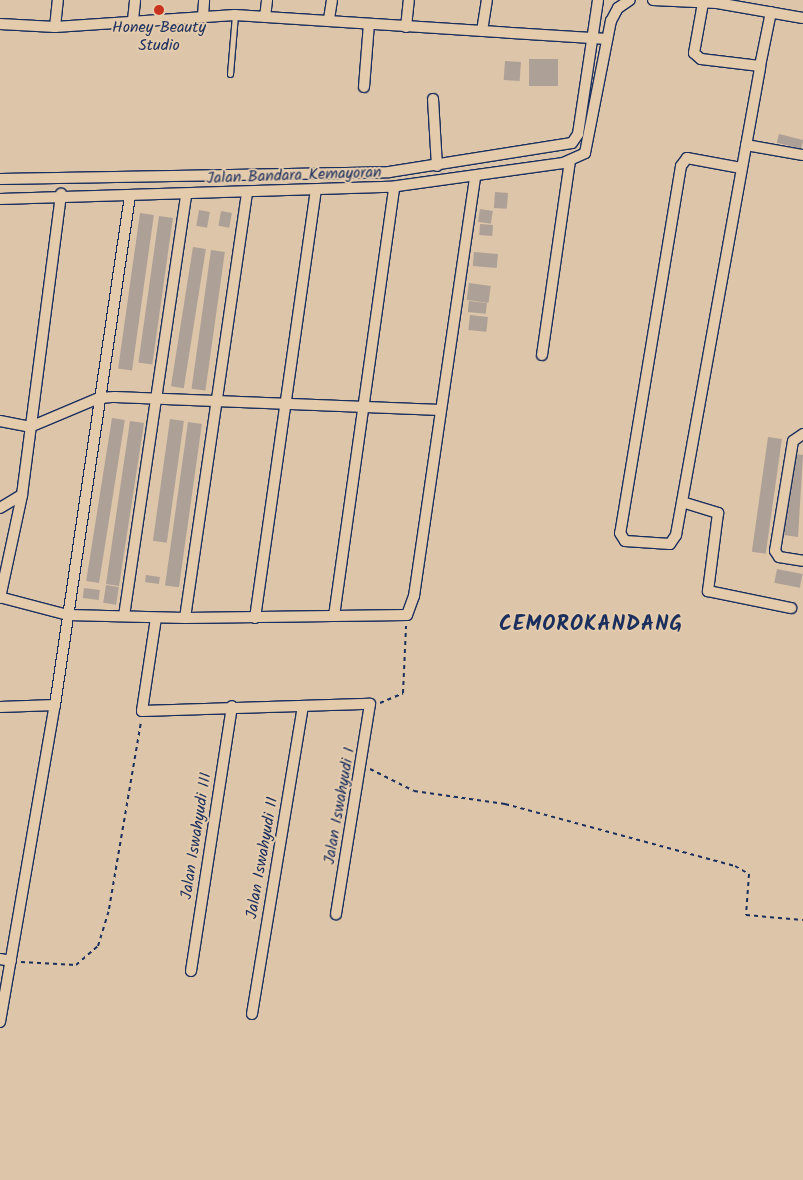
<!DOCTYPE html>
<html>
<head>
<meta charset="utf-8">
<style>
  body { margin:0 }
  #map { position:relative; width:803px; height:1180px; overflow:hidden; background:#dcc5a9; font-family:Kalam,sans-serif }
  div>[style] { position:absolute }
  .building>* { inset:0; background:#ada096; transform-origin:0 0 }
  .path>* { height:2px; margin-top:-1px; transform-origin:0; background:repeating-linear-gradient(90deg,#1b2f5e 0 4px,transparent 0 8px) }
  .roads { filter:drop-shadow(1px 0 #1b2f5e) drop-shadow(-1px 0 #1b2f5e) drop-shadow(0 1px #1b2f5e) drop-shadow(0 -1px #1b2f5e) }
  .lane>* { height:5px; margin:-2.5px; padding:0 2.5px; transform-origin:2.5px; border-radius:2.5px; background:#e4cbac }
  .street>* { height:10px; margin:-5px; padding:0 5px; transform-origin:5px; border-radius:5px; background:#e4cbac }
  .dots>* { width:14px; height:14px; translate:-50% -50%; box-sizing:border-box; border:2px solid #e4cbac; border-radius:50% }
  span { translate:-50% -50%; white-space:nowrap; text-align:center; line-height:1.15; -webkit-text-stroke:4px #e4cbac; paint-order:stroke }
  .poi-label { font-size:16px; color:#1b2f5e }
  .street-label { font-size:16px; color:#1b2f5e }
  .district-label { font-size:21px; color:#1b2f5e; font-weight:700; letter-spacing:1px }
</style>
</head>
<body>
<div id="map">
  <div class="building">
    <i style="left:529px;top:59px;width:29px;height:27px"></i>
    <i style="left:505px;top:61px;width:16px;height:19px;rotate:4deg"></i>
    <i style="left:779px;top:134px;width:25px;height:9px;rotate:14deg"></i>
    <i style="left:495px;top:192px;width:13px;height:16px;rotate:4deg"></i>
    <i style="left:480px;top:209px;width:13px;height:13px;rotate:9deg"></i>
    <i style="left:199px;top:210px;width:11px;height:16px;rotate:10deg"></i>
    <i style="left:221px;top:211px;width:11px;height:15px;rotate:10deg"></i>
    <i style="left:140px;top:213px;width:14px;height:157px;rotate:8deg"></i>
    <i style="left:159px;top:216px;width:14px;height:148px;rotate:8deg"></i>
    <i style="left:480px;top:224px;width:13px;height:11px;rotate:4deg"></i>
    <i style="left:193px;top:247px;width:13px;height:141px;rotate:9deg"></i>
    <i style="left:211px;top:250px;width:14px;height:140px;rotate:8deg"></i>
    <i style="left:474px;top:252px;width:24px;height:14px;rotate:5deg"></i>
    <i style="left:469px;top:283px;width:22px;height:17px;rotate:8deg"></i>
    <i style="left:469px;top:301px;width:18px;height:11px;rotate:6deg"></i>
    <i style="left:470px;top:315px;width:18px;height:15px;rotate:6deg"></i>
    <i style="left:112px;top:418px;width:13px;height:165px;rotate:9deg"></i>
    <i style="left:170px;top:419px;width:14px;height:123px;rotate:8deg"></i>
    <i style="clip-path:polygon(130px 421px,144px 423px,119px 586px,106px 584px,112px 543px,118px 544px,112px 543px)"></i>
    <i style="left:188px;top:422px;width:14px;height:165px;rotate:8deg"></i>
    <i style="left:768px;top:437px;width:14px;height:116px;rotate:8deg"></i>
    <i style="clip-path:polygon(797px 454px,803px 455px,798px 537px,784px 535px)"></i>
    <i style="left:777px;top:569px;width:26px;height:14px;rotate:11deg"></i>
    <i style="left:146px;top:575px;width:14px;height:7px;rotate:8deg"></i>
    <i style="left:106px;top:585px;width:13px;height:18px;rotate:9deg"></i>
    <i style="left:84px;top:588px;width:16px;height:10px;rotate:7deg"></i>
  </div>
  <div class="path">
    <i style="left:380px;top:703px;width:25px;rotate:-23deg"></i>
    <i style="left:403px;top:693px;width:67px;rotate:-87.4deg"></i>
    <i style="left:370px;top:769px;width:49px;rotate:26.6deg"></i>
    <i style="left:414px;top:791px;width:92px;rotate:8.1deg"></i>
    <i style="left:505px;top:804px;width:238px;rotate:15.1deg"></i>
    <i style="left:735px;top:866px;width:16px;rotate:30deg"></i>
    <i style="left:749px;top:874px;width:41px;rotate:94.2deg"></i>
    <i style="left:746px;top:915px;width:57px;rotate:5deg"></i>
    <i style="left:21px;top:962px;width:55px;rotate:3.1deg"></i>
    <i style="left:76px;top:965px;width:29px;rotate:-41deg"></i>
    <i style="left:98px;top:946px;width:39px;rotate:-73deg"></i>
    <i style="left:109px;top:909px;width:191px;rotate:-80.3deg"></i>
  </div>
  <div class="roads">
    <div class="lane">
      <i style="left:230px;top:74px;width:59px;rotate:-85.2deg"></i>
    </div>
    <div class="street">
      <i style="left:653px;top:0;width:64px;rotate:2.7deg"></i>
      <i style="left:717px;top:3px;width:87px;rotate:9.9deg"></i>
      <i style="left:703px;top:3px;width:51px;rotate:100.2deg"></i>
      <i style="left:694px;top:53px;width:9px;rotate:41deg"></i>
      <i style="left:701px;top:59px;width:59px;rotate:6.8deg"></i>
      <i style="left:760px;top:66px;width:55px;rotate:-78.5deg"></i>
      <i style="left:203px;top:16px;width:16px;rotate:-86deg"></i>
      <i style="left:265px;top:17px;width:17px;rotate:-83deg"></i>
      <i style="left:329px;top:19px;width:19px;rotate:-81deg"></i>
      <i style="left:133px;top:20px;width:20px;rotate:-84deg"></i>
      <i style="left:0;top:24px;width:55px;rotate:3.1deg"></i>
      <i style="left:55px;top:27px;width:180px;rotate:-3.8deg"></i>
      <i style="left:235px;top:15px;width:373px;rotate:3.7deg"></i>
      <i style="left:55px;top:27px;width:27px;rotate:-84deg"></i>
      <i style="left:406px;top:27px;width:27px;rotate:-84deg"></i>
      <i style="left:482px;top:31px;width:31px;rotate:-81deg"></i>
      <i style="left:364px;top:87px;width:63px;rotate:-85.5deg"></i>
      <i style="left:433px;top:99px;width:67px;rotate:86.6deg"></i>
      <i style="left:572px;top:143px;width:11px;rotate:-56deg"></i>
      <i style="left:578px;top:134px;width:135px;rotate:-81.5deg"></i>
      <i style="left:746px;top:145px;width:58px;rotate:10deg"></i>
      <i style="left:585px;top:153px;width:135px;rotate:-78.9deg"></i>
      <i style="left:611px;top:21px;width:15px;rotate:-62deg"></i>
      <i style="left:618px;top:8px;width:14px;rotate:-34deg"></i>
      <i style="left:741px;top:168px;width:55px;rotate:-169.5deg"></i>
      <i style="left:687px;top:158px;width:10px;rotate:127deg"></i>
      <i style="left:681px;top:166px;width:372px;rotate:99.4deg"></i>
      <i style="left:620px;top:533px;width:9px;rotate:58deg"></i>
      <i style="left:625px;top:541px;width:45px;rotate:3.8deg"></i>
      <i style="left:670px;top:544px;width:11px;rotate:-56deg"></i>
      <i style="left:676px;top:535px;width:476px;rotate:-79.8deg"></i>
      <i style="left:0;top:179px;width:389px;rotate:-1deg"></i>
      <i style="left:389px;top:172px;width:185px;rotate:-9deg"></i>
      <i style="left:0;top:199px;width:390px;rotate:-1.8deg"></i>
      <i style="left:390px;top:187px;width:175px;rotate:-7.9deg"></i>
      <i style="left:563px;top:163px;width:24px;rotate:-24deg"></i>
      <i style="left:542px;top:355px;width:196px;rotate:-81.8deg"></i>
      <i style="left:0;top:421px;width:31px;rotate:11deg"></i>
      <i style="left:30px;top:427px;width:75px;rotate:-22.8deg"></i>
      <i style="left:99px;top:398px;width:16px;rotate:-4deg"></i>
      <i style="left:115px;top:397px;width:326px;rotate:2.3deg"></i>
      <i style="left:803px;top:434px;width:12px;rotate:145deg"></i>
      <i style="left:793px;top:441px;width:111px;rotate:99.3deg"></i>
      <i style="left:775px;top:551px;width:7px;rotate:56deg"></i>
      <i style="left:779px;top:557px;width:24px;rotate:9deg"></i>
      <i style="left:682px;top:502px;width:38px;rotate:17deg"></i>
      <i style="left:718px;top:513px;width:79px;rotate:97.3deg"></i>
      <i style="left:708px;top:591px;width:85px;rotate:11.6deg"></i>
      <i style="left:0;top:508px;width:26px;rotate:-31deg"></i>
      <i style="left:0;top:598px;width:105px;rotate:-77.9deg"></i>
      <i style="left:22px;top:495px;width:304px;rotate:-82.6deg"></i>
      <i style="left:3px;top:598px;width:67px;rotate:14.7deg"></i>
      <i style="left:68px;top:615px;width:117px;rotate:1.5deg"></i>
      <i style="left:185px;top:618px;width:222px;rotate:-0.8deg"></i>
      <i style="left:407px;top:615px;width:20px;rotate:-70deg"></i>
      <i style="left:414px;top:596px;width:423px;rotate:-81.7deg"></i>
      <i style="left:124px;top:616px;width:425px;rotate:-81.6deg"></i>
      <i style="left:334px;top:616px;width:433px;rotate:-82deg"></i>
      <i style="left:156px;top:618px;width:94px;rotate:98.6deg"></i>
      <i style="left:142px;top:711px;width:228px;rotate:-1.8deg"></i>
      <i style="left:370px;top:704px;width:213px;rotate:99.2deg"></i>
      <i style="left:185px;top:618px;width:429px;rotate:-81.7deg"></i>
      <i style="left:255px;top:618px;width:431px;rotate:-81.9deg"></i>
      <i style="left:0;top:707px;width:55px;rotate:-2.1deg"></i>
      <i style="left:0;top:959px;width:11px;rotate:10deg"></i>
      <i style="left:191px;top:971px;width:268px;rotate:-81.2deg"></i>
      <i style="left:252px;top:1014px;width:312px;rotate:-80.6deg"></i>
      <i style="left:0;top:1022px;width:322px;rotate:-80.2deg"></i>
      <i style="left:55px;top:705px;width:514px;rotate:-81.62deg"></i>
    </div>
  </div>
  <div class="dots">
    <i style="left:159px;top:10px;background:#c8321e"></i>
  </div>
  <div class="poi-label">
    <span style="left:159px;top:37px">Honey Beauty<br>Studio</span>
  </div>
  <div class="street-label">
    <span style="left:294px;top:176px;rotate:-2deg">Jalan Bandara Kemayoran</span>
    <span style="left:340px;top:806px;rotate:-80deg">Jalan Iswahyudi I</span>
    <span style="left:197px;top:836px;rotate:-81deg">Jalan Iswahyudi III</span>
    <span style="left:263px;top:858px;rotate:-80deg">Jalan Iswahyudi II</span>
  </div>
  <div class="district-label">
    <span style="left:591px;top:625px">CEMOROKANDANG</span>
  </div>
</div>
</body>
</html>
